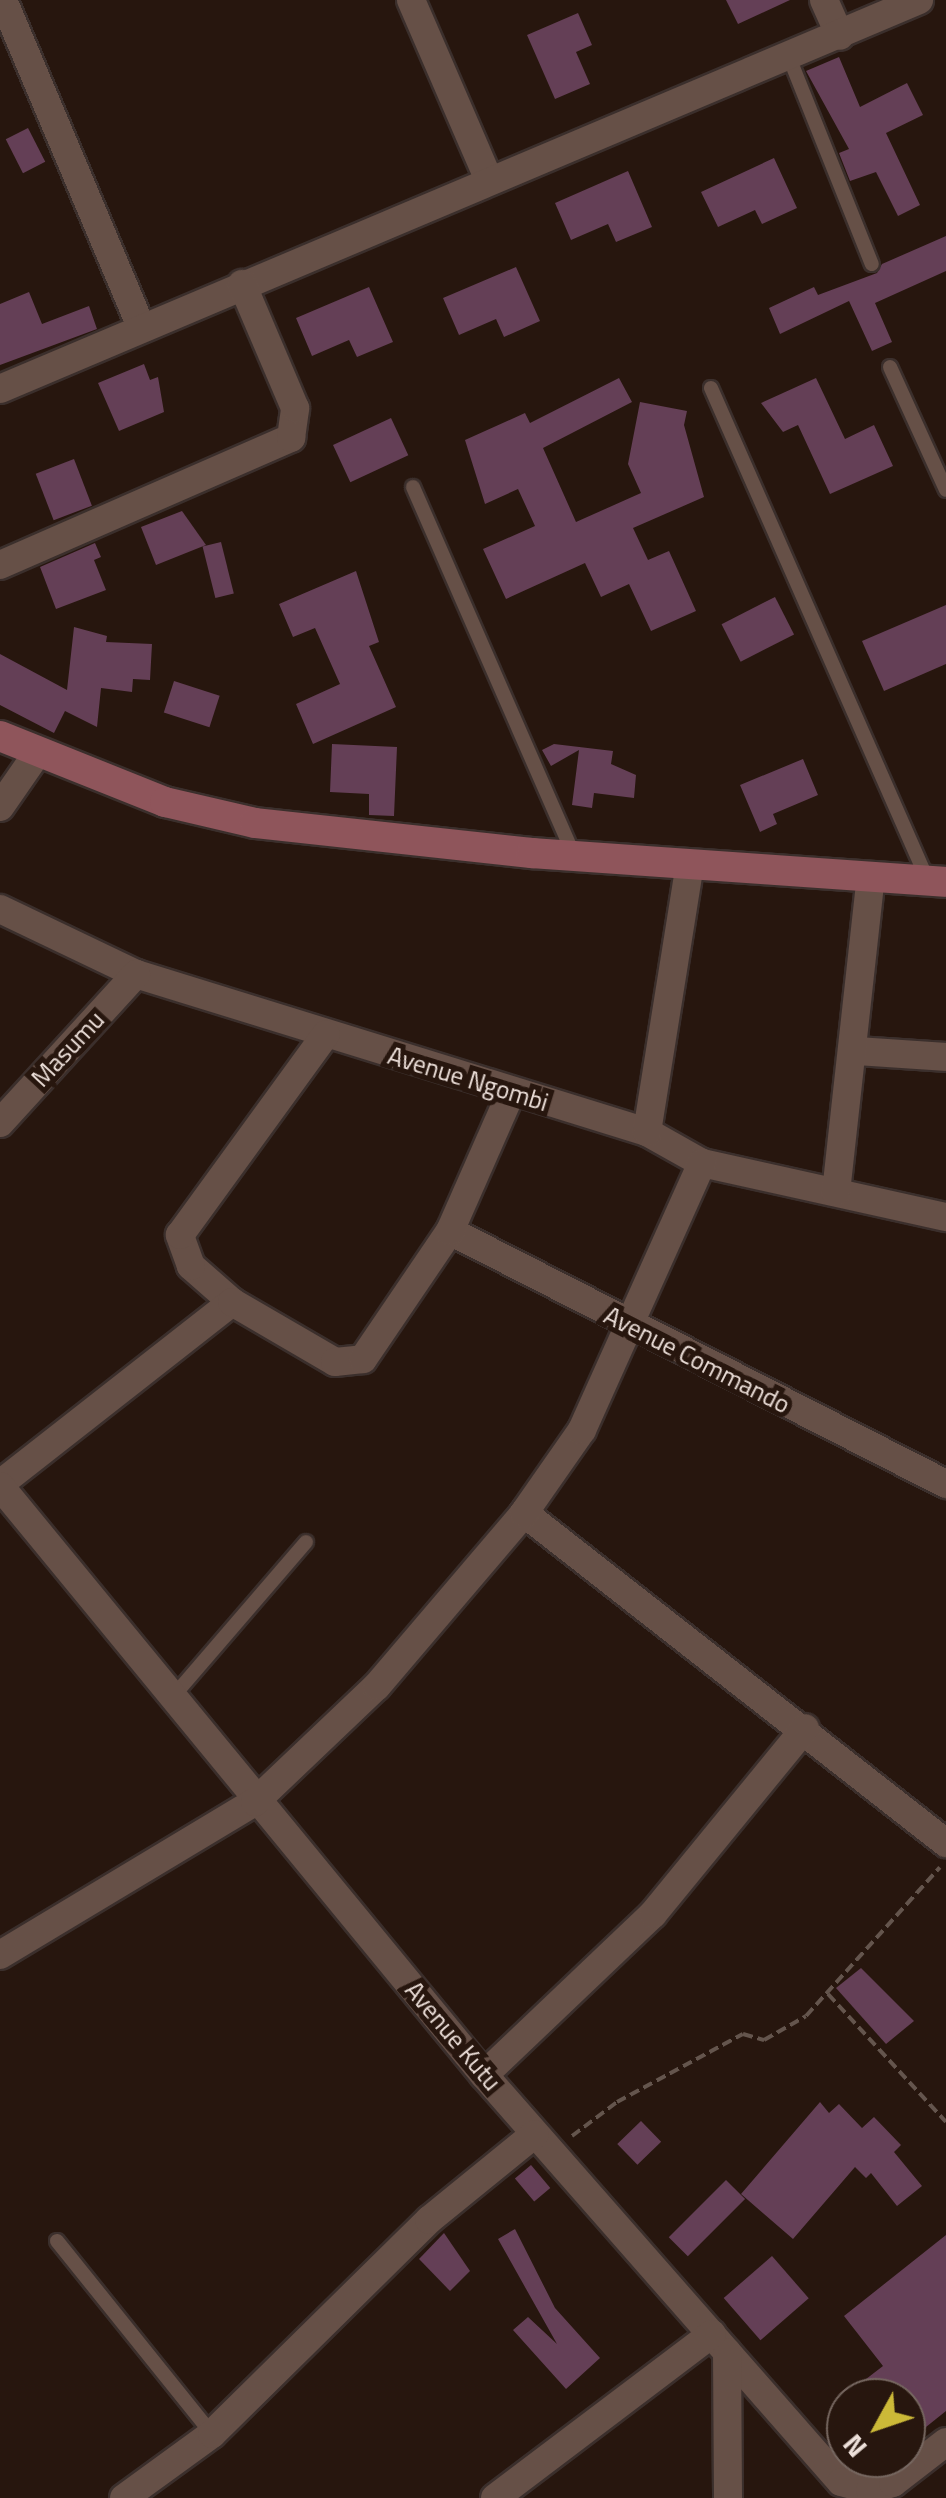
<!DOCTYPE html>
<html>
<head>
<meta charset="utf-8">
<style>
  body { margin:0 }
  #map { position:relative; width:946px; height:2498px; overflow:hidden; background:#27160e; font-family:"Titillium Web",sans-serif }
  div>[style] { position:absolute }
  .building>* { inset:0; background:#643f56; transform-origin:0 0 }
  .path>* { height:4px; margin-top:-2px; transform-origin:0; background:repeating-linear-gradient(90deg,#64554d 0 10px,transparent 0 15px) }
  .roads { filter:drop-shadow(2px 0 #3b2f2c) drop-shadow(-2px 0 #3b2f2c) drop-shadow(0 2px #3b2f2c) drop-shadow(0 -2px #3b2f2c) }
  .lane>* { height:14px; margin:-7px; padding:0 7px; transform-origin:7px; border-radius:7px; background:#665047 }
  .street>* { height:28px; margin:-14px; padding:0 14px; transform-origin:14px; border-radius:14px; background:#665047 }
  .secondary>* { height:30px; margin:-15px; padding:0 15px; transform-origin:15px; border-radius:15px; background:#8f555b }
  span { translate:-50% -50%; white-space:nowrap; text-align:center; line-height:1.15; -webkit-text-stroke:10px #27160e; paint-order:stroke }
  .street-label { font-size:25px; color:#ede0da }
  .north { position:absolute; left:826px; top:2378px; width:100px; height:100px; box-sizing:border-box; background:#27160e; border:2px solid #766760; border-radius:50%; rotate:230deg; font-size:28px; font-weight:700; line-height:40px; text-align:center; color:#ede0da }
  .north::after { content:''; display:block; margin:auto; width:35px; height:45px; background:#ccb938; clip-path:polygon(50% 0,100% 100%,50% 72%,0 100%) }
</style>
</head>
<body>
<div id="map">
  <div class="building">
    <i style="clip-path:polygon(726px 0,790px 0,738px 24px)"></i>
    <i style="clip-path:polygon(578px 13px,592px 45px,576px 52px,590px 84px,555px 99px,527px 35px)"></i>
    <i style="clip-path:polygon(839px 57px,860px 107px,907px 83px,923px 115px,886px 133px,920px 205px,898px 216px,876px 172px,850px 181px,839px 153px,849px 149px,806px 71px)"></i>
    <i style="left:28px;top:128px;width:38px;height:25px;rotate:63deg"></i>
    <i style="clip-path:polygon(774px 158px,797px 208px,762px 224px,755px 210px,718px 227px,701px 192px)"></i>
    <i style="clip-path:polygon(628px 171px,652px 227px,616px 242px,608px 224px,571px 240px,555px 203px)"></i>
    <i style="clip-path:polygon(946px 236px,946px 271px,875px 303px,892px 342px,872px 351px,849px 301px,780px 334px,769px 308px,814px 287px,818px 295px,877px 273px,882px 264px)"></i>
    <i style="clip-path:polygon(516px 267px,540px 321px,504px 337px,496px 319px,459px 335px,443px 298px)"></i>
    <i style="clip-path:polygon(369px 287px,393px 342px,357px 357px,349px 340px,312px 356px,296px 318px)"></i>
    <i style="clip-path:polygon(29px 292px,42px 324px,89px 306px,97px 329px,0 365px,0 304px)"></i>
    <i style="clip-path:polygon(144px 364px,150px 380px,158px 377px,164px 412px,119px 431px,98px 383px)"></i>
    <i style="clip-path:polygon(619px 378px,632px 402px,543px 448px,576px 522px,641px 493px,628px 464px,640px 402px,687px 411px,684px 425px,704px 497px,633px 528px,648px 560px,669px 551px,696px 611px,651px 631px,629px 584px,601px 597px,585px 563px,506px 599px,483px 549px,535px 526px,518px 489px,485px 504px,465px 440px,525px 413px,530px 423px)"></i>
    <i style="clip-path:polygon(816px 378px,845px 439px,874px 425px,893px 466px,830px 494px,798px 425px,783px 432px,761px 403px)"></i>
    <i style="left:391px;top:418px;width:41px;height:64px;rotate:65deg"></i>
    <i style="left:74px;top:459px;width:50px;height:41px;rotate:69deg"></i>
    <i style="clip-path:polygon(182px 511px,206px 545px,156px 565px,141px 527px)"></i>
    <i style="left:221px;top:542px;width:53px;height:19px;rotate:76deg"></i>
    <i style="clip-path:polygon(95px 543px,101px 557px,94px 560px,106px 590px,56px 609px,40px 567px)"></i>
    <i style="clip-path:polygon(356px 571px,379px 642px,369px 646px,396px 707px,313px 744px,296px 704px,340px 684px,315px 628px,293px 637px,279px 604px)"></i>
    <i style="left:775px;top:597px;width:42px;height:60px;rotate:63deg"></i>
    <i style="clip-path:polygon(946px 605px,946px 664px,884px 691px,862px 641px)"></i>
    <i style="clip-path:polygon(74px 627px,107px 636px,106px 642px,152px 644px,150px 680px,133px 679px,132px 692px,101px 688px,97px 727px,65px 711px,54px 733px,0 705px,0 654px,67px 690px)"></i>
    <i style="left:174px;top:681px;width:48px;height:33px;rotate:18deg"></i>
    <i style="clip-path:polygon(332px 744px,397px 747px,394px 816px,369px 815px,369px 794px,330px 792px)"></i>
    <i style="clip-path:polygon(554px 744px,613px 751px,611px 764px,636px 775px,634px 798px,594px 793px,592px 808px,572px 805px,579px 750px,551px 766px,542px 750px)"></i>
    <i style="clip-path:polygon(803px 759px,818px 795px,773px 814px,777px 824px,760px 832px,740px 785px)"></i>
    <i style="clip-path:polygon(861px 1968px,914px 2021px,886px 2044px,836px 1988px)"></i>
    <i style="clip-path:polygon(820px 2102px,829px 2113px,839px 2104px,862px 2128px,874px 2117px,901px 2145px,894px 2152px,922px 2186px,897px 2206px,871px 2173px,866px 2178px,855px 2167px,793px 2239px,741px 2194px)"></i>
    <i style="left:641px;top:2121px;width:29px;height:33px;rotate:46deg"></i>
    <i style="left:531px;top:2165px;width:30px;height:21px;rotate:50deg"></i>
    <i style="left:726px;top:2180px;width:27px;height:81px;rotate:45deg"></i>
    <i style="clip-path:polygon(515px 2229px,555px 2308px,600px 2358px,566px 2389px,513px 2330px,528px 2317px,557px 2344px,498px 2239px)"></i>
    <i style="clip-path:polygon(444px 2233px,470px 2271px,450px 2291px,419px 2259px)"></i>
    <i style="clip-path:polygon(946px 2235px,946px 2411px,906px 2443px,906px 2398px,867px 2398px,857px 2386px,883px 2366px,844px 2316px)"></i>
    <i style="left:772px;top:2256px;width:56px;height:64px;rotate:49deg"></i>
  </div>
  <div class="path">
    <i style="left:828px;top:1994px;width:174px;rotate:47.3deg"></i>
    <i style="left:572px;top:2136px;width:56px;rotate:-37.1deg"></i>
    <i style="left:617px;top:2102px;width:143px;rotate:-28.4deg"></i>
    <i style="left:743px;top:2034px;width:22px;rotate:16deg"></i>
    <i style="left:764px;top:2040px;width:48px;rotate:-29.7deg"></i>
    <i style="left:806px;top:2016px;width:200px;rotate:-48deg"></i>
  </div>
  <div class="roads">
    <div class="lane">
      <i style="left:789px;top:57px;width:223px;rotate:68.2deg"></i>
      <i style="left:890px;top:367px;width:135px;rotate:65.5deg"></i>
      <i style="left:711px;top:388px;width:539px;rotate:66.24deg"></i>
      <i style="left:413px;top:487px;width:402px;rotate:66.4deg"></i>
      <i style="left:171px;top:1699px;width:207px;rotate:-49.3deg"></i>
      <i style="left:57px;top:2241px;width:248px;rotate:51.2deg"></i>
    </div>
    <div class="street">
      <i style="left:3px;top:0;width:355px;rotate:67.1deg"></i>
      <i style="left:411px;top:0;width:194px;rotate:66.6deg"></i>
      <i style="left:824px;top:0;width:39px;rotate:66deg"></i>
      <i style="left:0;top:389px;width:998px;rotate:-22.94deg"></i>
      <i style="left:0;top:565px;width:318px;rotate:-23.6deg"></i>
      <i style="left:291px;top:438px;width:30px;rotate:-82deg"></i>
      <i style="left:295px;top:408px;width:135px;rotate:-113.1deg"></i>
      <i style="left:0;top:807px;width:63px;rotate:-55.3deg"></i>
      <i style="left:0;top:909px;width:151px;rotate:25.5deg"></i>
      <i style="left:136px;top:974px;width:535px;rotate:17.18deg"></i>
      <i style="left:647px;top:1132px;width:63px;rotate:29.4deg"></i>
      <i style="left:702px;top:1163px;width:250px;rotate:12.5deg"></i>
      <i style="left:856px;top:1051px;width:90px;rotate:3.8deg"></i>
      <i style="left:0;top:1123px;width:202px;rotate:-47.6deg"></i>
      <i style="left:647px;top:1132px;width:271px;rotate:-80.9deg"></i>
      <i style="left:836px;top:1192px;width:312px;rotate:-83.7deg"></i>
      <i style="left:450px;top:1231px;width:557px;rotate:27.03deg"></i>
      <i style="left:232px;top:1302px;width:55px;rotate:-138.7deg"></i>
      <i style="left:191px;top:1266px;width:33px;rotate:-110deg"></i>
      <i style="left:180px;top:1235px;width:248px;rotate:-54deg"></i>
      <i style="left:0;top:1484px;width:295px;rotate:-38.1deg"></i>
      <i style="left:232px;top:1302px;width:119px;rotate:30.2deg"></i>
      <i style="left:335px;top:1362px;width:28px;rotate:-6deg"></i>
      <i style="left:363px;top:1359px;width:155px;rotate:-55.8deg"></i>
      <i style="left:450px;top:1231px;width:151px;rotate:-66.2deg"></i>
      <i style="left:0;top:1486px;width:762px;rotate:50.59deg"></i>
      <i style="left:484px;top:2075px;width:541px;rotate:48.74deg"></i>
      <i style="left:841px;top:2482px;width:30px;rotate:15deg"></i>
      <i style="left:870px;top:2490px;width:24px;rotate:-17deg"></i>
      <i style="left:893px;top:2483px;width:67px;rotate:-37.7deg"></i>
      <i style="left:524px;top:1513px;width:536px;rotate:38.03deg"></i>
      <i style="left:0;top:1955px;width:297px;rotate:-31deg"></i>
      <i style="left:255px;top:1802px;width:168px;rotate:-43.6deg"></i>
      <i style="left:377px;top:1686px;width:227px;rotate:-49.6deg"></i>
      <i style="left:524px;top:1513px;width:101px;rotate:-55.1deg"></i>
      <i style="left:582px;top:1430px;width:293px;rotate:-65.8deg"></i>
      <i style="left:484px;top:2075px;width:233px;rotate:-43.6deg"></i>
      <i style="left:653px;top:1914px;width:240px;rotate:-50.7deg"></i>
      <i style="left:727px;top:2352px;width:146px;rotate:89.6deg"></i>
      <i style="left:124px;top:2498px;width:109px;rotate:-36deg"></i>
      <i style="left:212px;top:2434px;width:305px;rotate:-44.6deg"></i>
      <i style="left:429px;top:2220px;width:136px;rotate:-39.1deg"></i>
      <i style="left:495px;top:2498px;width:272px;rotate:-37.1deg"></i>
    </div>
    <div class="secondary">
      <i style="left:0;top:736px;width:178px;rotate:21.8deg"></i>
      <i style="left:165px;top:802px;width:92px;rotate:13.1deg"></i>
      <i style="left:255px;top:823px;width:279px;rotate:6.2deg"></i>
      <i style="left:532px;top:853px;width:415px;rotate:4deg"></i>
    </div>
  </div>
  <div class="street-label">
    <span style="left:68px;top:1049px;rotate:-47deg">Masumu</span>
    <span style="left:468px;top:1079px;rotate:17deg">Avenue Ngombi</span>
    <span style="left:697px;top:1360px;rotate:27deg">Avenue Commando</span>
    <span style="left:453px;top:2036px;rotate:50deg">Avenue Kutu</span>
  </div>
  <div class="north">N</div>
</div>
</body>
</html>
